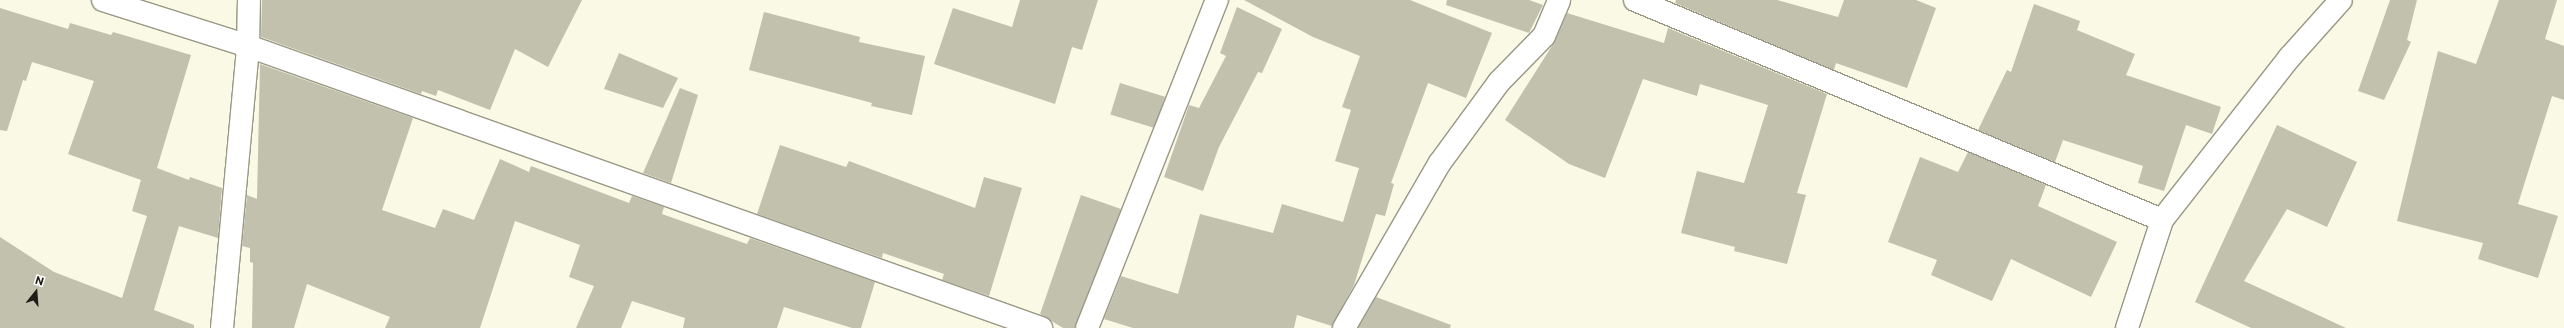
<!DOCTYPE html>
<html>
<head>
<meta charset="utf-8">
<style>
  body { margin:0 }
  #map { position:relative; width:2564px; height:328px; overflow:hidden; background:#f9f9e5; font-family:Commissioner,sans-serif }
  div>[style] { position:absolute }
  .building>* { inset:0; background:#c1c1ae; transform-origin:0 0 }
  .roads { filter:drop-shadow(1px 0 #989885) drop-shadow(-1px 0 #989885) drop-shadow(0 1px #989885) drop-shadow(0 -1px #989885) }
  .minor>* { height:22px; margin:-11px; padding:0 11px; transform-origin:11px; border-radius:11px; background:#fff }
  span { translate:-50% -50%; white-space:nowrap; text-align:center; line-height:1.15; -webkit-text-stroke:3px #fff; paint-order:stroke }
  .north { position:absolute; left:16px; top:272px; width:40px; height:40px; -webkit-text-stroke:3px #fff; paint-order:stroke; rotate:17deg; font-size:11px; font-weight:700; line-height:16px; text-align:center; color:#1d1d16 }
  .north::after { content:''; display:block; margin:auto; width:14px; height:18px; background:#1d1d16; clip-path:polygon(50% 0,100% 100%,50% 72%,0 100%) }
</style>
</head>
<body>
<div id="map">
  <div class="building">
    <i style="clip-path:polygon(262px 0,582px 0,548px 67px,515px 49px,490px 110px,438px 90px,436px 96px,422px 91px,421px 94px,261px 37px)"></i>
    <i style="clip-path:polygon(1020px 0,1098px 0,1082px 50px,1072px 47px,1055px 104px,934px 64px,953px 8px,1012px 27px)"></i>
    <i style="clip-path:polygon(1244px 0,1410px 0,1492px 33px,1466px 98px,1428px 83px,1391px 183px,1394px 184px,1385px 216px,1376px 214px,1354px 285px,1332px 326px,1297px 315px,1294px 328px,1133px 328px,1104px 319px,1121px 276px,1178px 294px,1200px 214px,1273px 233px,1282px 204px,1343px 222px,1359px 168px,1335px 161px,1351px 110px,1342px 107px,1360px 56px,1313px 37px)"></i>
    <i style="clip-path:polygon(1447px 0,1529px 0,1543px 5px,1529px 33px,1446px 5px)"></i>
    <i style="clip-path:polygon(1676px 0,1777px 0,1838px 17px,1844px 0,1916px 0,1936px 8px,1907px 88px,1836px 63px,1834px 70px,1675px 3px)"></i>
    <i style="clip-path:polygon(2390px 0,2417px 0,2407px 40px,2411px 42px,2384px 100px,2358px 91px)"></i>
    <i style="clip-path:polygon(2499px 0,2557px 0,2545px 39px,2564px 46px,2564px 100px,2552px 96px,2518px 204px,2558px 216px,2538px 278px,2478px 259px,2483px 243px,2397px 221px,2438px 51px,2476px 64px)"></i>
    <i style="clip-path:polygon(2034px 4px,2080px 21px,2077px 30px,2135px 54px,2126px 75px,2221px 107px,2212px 134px,2186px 125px,2164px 191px,2138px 183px,2143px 166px,2063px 140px,2055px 162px,1978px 130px,2007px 70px,2011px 72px)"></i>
    <i style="clip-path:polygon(1237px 7px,1282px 29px,1262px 73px,1258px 72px,1219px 147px,1203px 191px,1164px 177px,1189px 105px,1199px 108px,1226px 56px,1220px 53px)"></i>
    <i style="clip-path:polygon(0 8px,68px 29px,70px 23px,111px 35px,113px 32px,191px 55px,157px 168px,189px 180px,190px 177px,222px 188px,218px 238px,179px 226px,154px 310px,194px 325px,194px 328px,0 328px,0 237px,54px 272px,122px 298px,147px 216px,132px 211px,141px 180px,68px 154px,94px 81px,32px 62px,26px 81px,23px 80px,7px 131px,0 130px)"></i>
    <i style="clip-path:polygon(764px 12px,860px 37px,859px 42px,925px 56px,912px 115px,871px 106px,872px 103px,749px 70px)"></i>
    <i style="clip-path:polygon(1567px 13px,1664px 43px,1668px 28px,1827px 94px,1797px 193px,1806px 195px,1787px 264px,1734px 251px,1735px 247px,1681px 233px,1697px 171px,1744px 183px,1768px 105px,1700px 84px,1697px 96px,1643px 79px,1605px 178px,1569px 164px,1505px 120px,1555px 41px)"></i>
    <i style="clip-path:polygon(619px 53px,678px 78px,663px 108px,604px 89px)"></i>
    <i style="clip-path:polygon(260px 64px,413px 118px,382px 210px,435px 228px,443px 209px,474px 220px,500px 159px,529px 172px,531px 166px,629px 203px,632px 196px,664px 207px,662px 214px,747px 244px,750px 238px,875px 282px,861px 328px,852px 328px,784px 307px,777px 328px,683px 328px,685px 318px,632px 301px,621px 328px,576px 328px,594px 286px,569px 277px,580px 245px,515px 221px,480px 328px,385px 328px,390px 317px,307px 284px,294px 328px,252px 328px,253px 263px,250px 262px,250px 248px,242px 246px,247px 195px,257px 199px)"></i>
    <i style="left:1120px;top:83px;width:47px;height:33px;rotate:17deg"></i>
    <i style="clip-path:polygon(680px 88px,698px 95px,671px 183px,643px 173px)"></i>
    <i style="clip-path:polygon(2277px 125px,2357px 162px,2327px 227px,2287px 209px,2244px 281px,2346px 328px,2251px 328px,2195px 302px)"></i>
    <i style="clip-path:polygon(780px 145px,846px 167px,849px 161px,975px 208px,984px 177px,1022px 188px,989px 296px,942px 280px,944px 274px,883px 253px,882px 258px,757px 214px)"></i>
    <i style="clip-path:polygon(1968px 152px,2046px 185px,2038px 206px,2117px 242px,2091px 297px,2011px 259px,1992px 301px,1931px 275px,1937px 260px,1888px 242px,1920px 157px,1958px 172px)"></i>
    <i style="clip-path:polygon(1081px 195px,1121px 209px,1075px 328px,1063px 328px,1040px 314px)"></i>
    <i style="clip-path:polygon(1376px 297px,1451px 325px,1450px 328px,1358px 328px)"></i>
  </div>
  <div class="roads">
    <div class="minor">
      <i style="left:103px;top:0;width:152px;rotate:17.6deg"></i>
      <i style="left:248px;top:46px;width:842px;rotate:19.58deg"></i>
      <i style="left:1635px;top:0;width:571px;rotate:22.66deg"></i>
      <i style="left:222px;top:328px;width:283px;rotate:-84.7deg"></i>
      <i style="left:248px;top:46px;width:46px;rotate:-88.8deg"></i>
      <i style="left:1087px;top:328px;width:353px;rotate:-68.4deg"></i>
      <i style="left:1344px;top:328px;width:190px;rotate:-59.9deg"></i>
      <i style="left:1439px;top:164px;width:102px;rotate:-53.8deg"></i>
      <i style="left:1499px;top:82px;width:64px;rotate:-45.6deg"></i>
      <i style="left:1544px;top:36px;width:39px;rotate:-67deg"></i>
      <i style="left:2127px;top:328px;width:114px;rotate:-72deg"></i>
      <i style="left:2162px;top:220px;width:207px;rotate:-51.9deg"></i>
      <i style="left:2290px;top:57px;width:76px;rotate:-48.2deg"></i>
    </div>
  </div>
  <div class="north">N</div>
</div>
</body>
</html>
